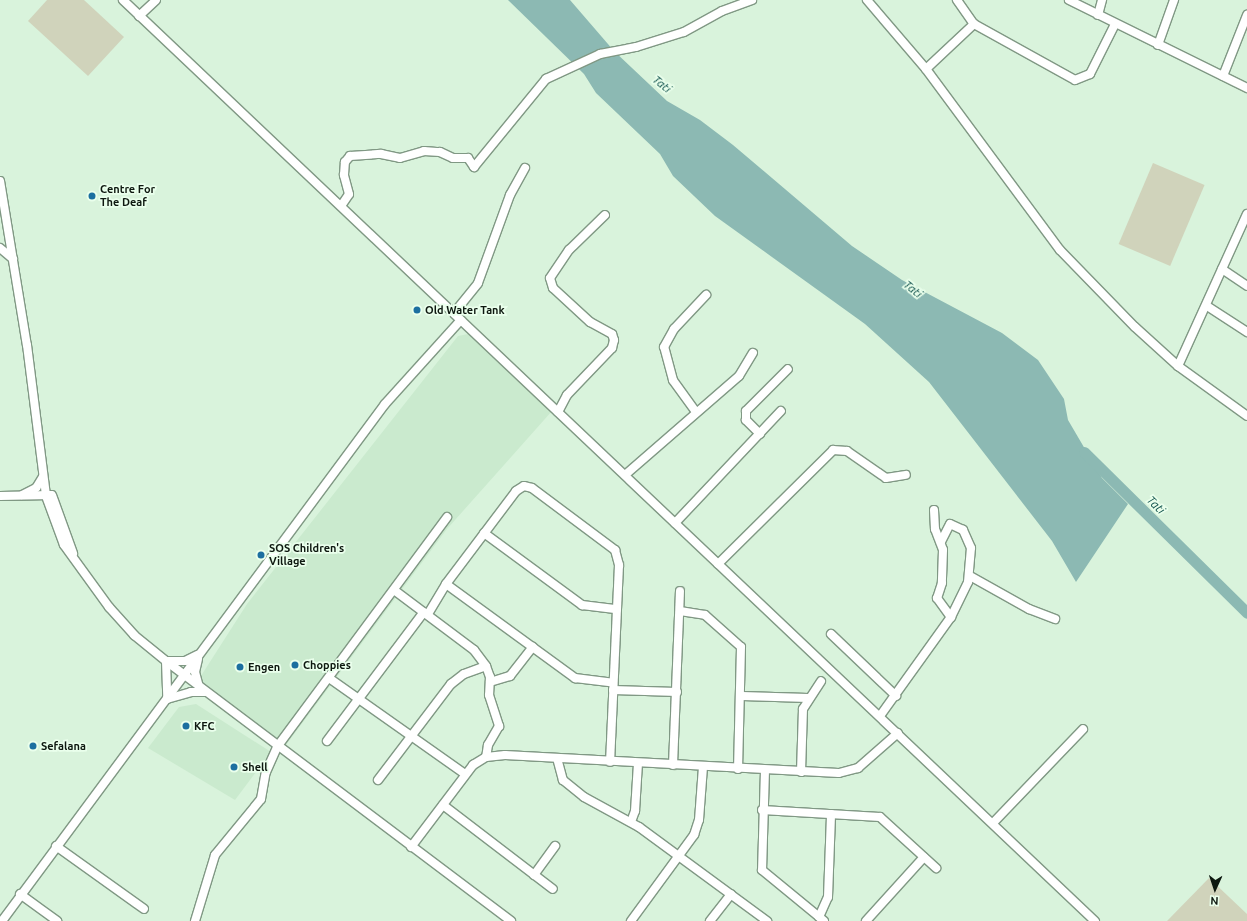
<!DOCTYPE html>
<html>
<head>
<meta charset="utf-8">
<style>
  body { margin:0 }
  #map { position:relative; width:1247px; height:921px; overflow:hidden; background:#d9f3dc; font-family:Ubuntu,sans-serif }
  div>[style] { position:absolute }
  .built>* { inset:0; background:#caeace }
  .green>* { inset:0; background:#d0d3bb; transform-origin:0 0 }
  .water>* { inset:0; background:#8cb9b3 }
  .river>* { height:11px; margin:-5.5px; padding:0 5.5px; transform-origin:5.5px; border-radius:5.5px; background:#8cb9b3 }
  .roads { filter:drop-shadow(1px 0 #809884) drop-shadow(-1px 0 #809884) drop-shadow(0 1px #809884) drop-shadow(0 -1px #809884) }
  .minor>* { height:8px; margin:-4px; padding:0 4px; transform-origin:4px; border-radius:4px; background:#fff }
  .dots>* { width:11px; height:11px; translate:-50% -50%; box-sizing:border-box; border:2px solid #eaffec; border-radius:50% }
  span { translate:-50% -50%; white-space:nowrap; text-align:center; line-height:1.15; -webkit-text-stroke:3.5px #eaffec; paint-order:stroke }
  .poi-label { font-size:11px; color:#0e1810; font-weight:700 }
  .left { translate:0 -50%; text-align:left }
  .water-label { font-size:12px; color:#0b4e48; font-style:italic }
  .north { position:absolute; left:1195px; top:869px; width:40px; height:40px; -webkit-text-stroke:3px #eaffec; paint-order:stroke; rotate:183deg; font-size:11px; font-weight:700; line-height:16px; text-align:center; color:#0e1810 }
  .north::after { content:''; display:block; margin:auto; width:14px; height:18px; background:#0e1810; clip-path:polygon(50% 0,100% 100%,50% 72%,0 100%) }
</style>
</head>
<body>
<div id="map">
  <div class="built">
    <i style="clip-path:polygon(468px 334px,552px 411px,447px 529px,286px 745px,199px 679px,247px 604px,458px 336px)"></i>
    <i style="clip-path:polygon(196px 704px,271px 752px,235px 800px,148px 748px,179px 707px)"></i>
  </div>
  <div class="green">
    <i style="clip-path:polygon(47px 0,84px 0,124px 37px,88px 76px,28px 21px)"></i>
    <i style="left:1153px;top:163px;width:56px;height:88px;rotate:23deg"></i>
    <i style="clip-path:polygon(1209px 878px,1247px 914px,1247px 921px,1167px 921px)"></i>
  </div>
  <div class="water">
    <i style="clip-path:polygon(508px 0,570px 0,614px 51px,667px 101px,700px 120px,733px 145px,852px 246px,902px 280px,1002px 333px,1038px 360px,1064px 399px,1068px 420px,1102px 478px,1128px 504px,1076px 582px,1052px 541px,929px 382px,865px 324px,715px 216px,673px 176px,660px 154px,596px 93px,584px 74px)"></i>
  </div>
  <div class="river">
    <i style="left:1084px;top:452px;width:229px;rotate:44.6deg"></i>
  </div>
  <div class="roads">
    <div class="minor">
      <i style="left:123px;top:0;width:1339px;rotate:43.46deg"></i>
      <i style="left:867px;top:0;width:91px;rotate:49.5deg"></i>
      <i style="left:926px;top:69px;width:225px;rotate:53.5deg"></i>
      <i style="left:1060px;top:250px;width:107px;rotate:45.8deg"></i>
      <i style="left:1135px;top:327px;width:58px;rotate:42.2deg"></i>
      <i style="left:1178px;top:366px;width:85px;rotate:35.9deg"></i>
      <i style="left:957px;top:0;width:29px;rotate:55deg"></i>
      <i style="left:974px;top:24px;width:115px;rotate:29deg"></i>
      <i style="left:1075px;top:80px;width:16px;rotate:-22deg"></i>
      <i style="left:1090px;top:74px;width:56px;rotate:-63.4deg"></i>
      <i style="left:1069px;top:0;width:199px;rotate:26.3deg"></i>
      <i style="left:1098px;top:15px;width:16px;rotate:-75deg"></i>
      <i style="left:139px;top:16px;width:23px;rotate:-43deg"></i>
      <i style="left:1158px;top:45px;width:48px;rotate:-70.4deg"></i>
      <i style="left:926px;top:69px;width:66px;rotate:-43.2deg"></i>
      <i style="left:1223px;top:76px;width:66px;rotate:-68.5deg"></i>
      <i style="left:0;top:181px;width:166px;rotate:80.7deg"></i>
      <i style="left:27px;top:345px;width:152px;rotate:82.8deg"></i>
      <i style="left:46px;top:496px;width:52px;rotate:69.8deg"></i>
      <i style="left:64px;top:545px;width:77px;rotate:54deg"></i>
      <i style="left:109px;top:607px;width:38px;rotate:48deg"></i>
      <i style="left:134px;top:635px;width:41px;rotate:39.1deg"></i>
      <i style="left:166px;top:661px;width:432px;rotate:37deg"></i>
      <i style="left:341px;top:206px;width:14px;rotate:-56deg"></i>
      <i style="left:349px;top:194px;width:20px;rotate:-105deg"></i>
      <i style="left:344px;top:175px;width:13px;rotate:-86deg"></i>
      <i style="left:345px;top:162px;width:8px;rotate:-50deg"></i>
      <i style="left:350px;top:156px;width:31px;rotate:-4deg"></i>
      <i style="left:381px;top:154px;width:19px;rotate:12deg"></i>
      <i style="left:400px;top:158px;width:25px;rotate:-16deg"></i>
      <i style="left:424px;top:151px;width:16px;rotate:4deg"></i>
      <i style="left:440px;top:152px;width:14px;rotate:25deg"></i>
      <i style="left:453px;top:158px;width:15px"></i>
      <i style="left:468px;top:158px;width:11px;rotate:56deg"></i>
      <i style="left:474px;top:167px;width:114px;rotate:-50.7deg"></i>
      <i style="left:546px;top:79px;width:60px;rotate:-24.8deg"></i>
      <i style="left:600px;top:54px;width:37px;rotate:-11deg"></i>
      <i style="left:636px;top:47px;width:50px;rotate:-17.4deg"></i>
      <i style="left:684px;top:32px;width:43px;rotate:-28.9deg"></i>
      <i style="left:722px;top:11px;width:32px;rotate:-20deg"></i>
      <i style="left:0;top:248px;width:17px;rotate:40deg"></i>
      <i style="left:1222px;top:269px;width:30px;rotate:34deg"></i>
      <i style="left:1207px;top:306px;width:48px;rotate:33deg"></i>
      <i style="left:454px;top:313px;width:38px;rotate:-51deg"></i>
      <i style="left:478px;top:283px;width:94px;rotate:-70deg"></i>
      <i style="left:510px;top:195px;width:31px;rotate:-61deg"></i>
      <i style="left:1178px;top:366px;width:167px;rotate:-65.6deg"></i>
      <i style="left:558px;top:412px;width:19px;rotate:-62deg"></i>
      <i style="left:567px;top:395px;width:65px;rotate:-46.2deg"></i>
      <i style="left:612px;top:348px;width:8px;rotate:-76deg"></i>
      <i style="left:614px;top:340px;width:6px;rotate:-108deg"></i>
      <i style="left:612px;top:334px;width:25px;rotate:-151deg"></i>
      <i style="left:590px;top:322px;width:50px;rotate:-137.4deg"></i>
      <i style="left:553px;top:288px;width:10px;rotate:-107deg"></i>
      <i style="left:550px;top:278px;width:34px;rotate:-56deg"></i>
      <i style="left:569px;top:250px;width:50px;rotate:-44.2deg"></i>
      <i style="left:696px;top:412px;width:39px;rotate:-126deg"></i>
      <i style="left:673px;top:380px;width:34px;rotate:-105deg"></i>
      <i style="left:664px;top:347px;width:21px;rotate:-61deg"></i>
      <i style="left:674px;top:329px;width:47px;rotate:-46.7deg"></i>
      <i style="left:760px;top:434px;width:20px;rotate:-135deg"></i>
      <i style="left:746px;top:420px;width:9px;rotate:-90deg"></i>
      <i style="left:746px;top:411px;width:59px;rotate:-45deg"></i>
      <i style="left:625px;top:475px;width:151px;rotate:-41deg"></i>
      <i style="left:739px;top:376px;width:27px;rotate:-59deg"></i>
      <i style="left:22px;top:495px;width:16px;rotate:-27deg"></i>
      <i style="left:36px;top:488px;width:13px;rotate:-58deg"></i>
      <i style="left:52px;top:495px;width:62px;rotate:70.1deg"></i>
      <i style="left:0;top:496px;width:51px;rotate:-1.1deg"></i>
      <i style="left:934px;top:510px;width:19px;rotate:87deg"></i>
      <i style="left:935px;top:529px;width:22px;rotate:69deg"></i>
      <i style="left:943px;top:550px;width:33px;rotate:92deg"></i>
      <i style="left:942px;top:583px;width:16px;rotate:108deg"></i>
      <i style="left:937px;top:598px;width:24px;rotate:54deg"></i>
      <i style="left:675px;top:523px;width:154px;rotate:-46.6deg"></i>
      <i style="left:484px;top:533px;width:122px;rotate:36.3deg"></i>
      <i style="left:582px;top:605px;width:35px;rotate:7deg"></i>
      <i style="left:718px;top:564px;width:162px;rotate:-44.7deg"></i>
      <i style="left:833px;top:450px;width:14px;rotate:4deg"></i>
      <i style="left:847px;top:451px;width:47px;rotate:34.7deg"></i>
      <i style="left:886px;top:478px;width:20px;rotate:-9deg"></i>
      <i style="left:970px;top:576px;width:68px;rotate:29.2deg"></i>
      <i style="left:1029px;top:609px;width:28px;rotate:21deg"></i>
      <i style="left:446px;top:584px;width:160px;rotate:36.1deg"></i>
      <i style="left:575px;top:678px;width:38px;rotate:7deg"></i>
      <i style="left:394px;top:590px;width:100px;rotate:36.9deg"></i>
      <i style="left:474px;top:650px;width:20px;rotate:53deg"></i>
      <i style="left:486px;top:666px;width:12px;rotate:70deg"></i>
      <i style="left:490px;top:677px;width:18px;rotate:93deg"></i>
      <i style="left:489px;top:695px;width:33px;rotate:72deg"></i>
      <i style="left:499px;top:726px;width:22px;rotate:120deg"></i>
      <i style="left:488px;top:745px;width:12px;rotate:99deg"></i>
      <i style="left:680px;top:611px;width:25px;rotate:9deg"></i>
      <i style="left:705px;top:615px;width:48px;rotate:41.6deg"></i>
      <i style="left:741px;top:647px;width:122px;rotate:91.4deg"></i>
      <i style="left:428px;top:614px;width:35px;rotate:-59deg"></i>
      <i style="left:446px;top:584px;width:116px;rotate:-53deg"></i>
      <i style="left:516px;top:491px;width:9px;rotate:-32deg"></i>
      <i style="left:524px;top:486px;width:8px;rotate:14deg"></i>
      <i style="left:532px;top:488px;width:104px;rotate:36.8deg"></i>
      <i style="left:615px;top:550px;width:16px;rotate:75deg"></i>
      <i style="left:619px;top:565px;width:197px;rotate:92.6deg"></i>
      <i style="left:831px;top:634px;width:90px;rotate:43.6deg"></i>
      <i style="left:197px;top:655px;width:13px;rotate:153deg"></i>
      <i style="left:185px;top:661px;width:19px;rotate:180deg"></i>
      <i style="left:166px;top:661px;width:38px;rotate:88deg"></i>
      <i style="left:167px;top:699px;width:25px;rotate:-16deg"></i>
      <i style="left:191px;top:692px;width:14px"></i>
      <i style="left:198px;top:659px;width:13px;rotate:103deg"></i>
      <i style="left:195px;top:672px;width:16px;rotate:75deg"></i>
      <i style="left:329px;top:678px;width:166px;rotate:35.2deg"></i>
      <i style="left:490px;top:682px;width:21px;rotate:-17deg"></i>
      <i style="left:510px;top:676px;width:37px;rotate:-52deg"></i>
      <i style="left:613px;top:690px;width:64px;rotate:1.8deg"></i>
      <i style="left:742px;top:696px;width:66px;rotate:1.7deg"></i>
      <i style="left:880px;top:716px;width:122px;rotate:-54.4deg"></i>
      <i style="left:951px;top:617px;width:39px;rotate:-64deg"></i>
      <i style="left:968px;top:582px;width:34px;rotate:-85deg"></i>
      <i style="left:971px;top:548px;width:20px;rotate:-114deg"></i>
      <i style="left:963px;top:530px;width:14px;rotate:-155deg"></i>
      <i style="left:950px;top:524px;width:20px;rotate:117deg"></i>
      <i style="left:327px;top:741px;width:161px;rotate:-53.1deg"></i>
      <i style="left:557px;top:758px;width:23px;rotate:75deg"></i>
      <i style="left:563px;top:780px;width:27px;rotate:39deg"></i>
      <i style="left:584px;top:797px;width:63px;rotate:28.6deg"></i>
      <i style="left:639px;top:827px;width:159px;rotate:36.3deg"></i>
      <i style="left:673px;top:765px;width:174px;rotate:-87.7deg"></i>
      <i style="left:765px;top:770px;width:100px;rotate:91.7deg"></i>
      <i style="left:762px;top:870px;width:80px;rotate:39.4deg"></i>
      <i style="left:801px;top:772px;width:63px;rotate:-88.2deg"></i>
      <i style="left:803px;top:709px;width:33px;rotate:-57deg"></i>
      <i style="left:378px;top:780px;width:121px;rotate:-52.8deg"></i>
      <i style="left:451px;top:684px;width:16px;rotate:-38deg"></i>
      <i style="left:464px;top:674px;width:23px;rotate:-20deg"></i>
      <i style="left:443px;top:805px;width:138px;rotate:37.4deg"></i>
      <i style="left:762px;top:810px;width:118px;rotate:3.4deg"></i>
      <i style="left:880px;top:817px;width:76px;rotate:42.3deg"></i>
      <i style="left:631px;top:822px;width:12px;rotate:-70deg"></i>
      <i style="left:635px;top:811px;width:48px;rotate:-86.4deg"></i>
      <i style="left:993px;top:823px;width:130px;rotate:-46.2deg"></i>
      <i style="left:56px;top:846px;width:108px;rotate:35.6deg"></i>
      <i style="left:411px;top:847px;width:103px;rotate:-52.9deg"></i>
      <i style="left:473px;top:765px;width:15px;rotate:-32deg"></i>
      <i style="left:486px;top:757px;width:19px;rotate:-6deg"></i>
      <i style="left:505px;top:755px;width:334px;rotate:3.1deg"></i>
      <i style="left:839px;top:773px;width:20px;rotate:-15deg"></i>
      <i style="left:858px;top:768px;width:53px;rotate:-41.2deg"></i>
      <i style="left:534px;top:875px;width:36px;rotate:-54deg"></i>
      <i style="left:20px;top:894px;width:46px;rotate:36.1deg"></i>
      <i style="left:819px;top:917px;width:22px;rotate:-66deg"></i>
      <i style="left:828px;top:897px;width:83px;rotate:-87.9deg"></i>
      <i style="left:2px;top:921px;width:643px;rotate:-53.47deg"></i>
      <i style="left:385px;top:404px;width:113px;rotate:-47.9deg"></i>
      <i style="left:195px;top:921px;width:69px;rotate:-73.1deg"></i>
      <i style="left:215px;top:855px;width:72px;rotate:-50.6deg"></i>
      <i style="left:261px;top:799px;width:27px;rotate:-80deg"></i>
      <i style="left:266px;top:772px;width:27px;rotate:-66deg"></i>
      <i style="left:277px;top:747px;width:286px;rotate:-53.5deg"></i>
      <i style="left:631px;top:921px;width:107px;rotate:-53.8deg"></i>
      <i style="left:694px;top:835px;width:16px;rotate:-72deg"></i>
      <i style="left:699px;top:820px;width:53px;rotate:-85.7deg"></i>
      <i style="left:710px;top:921px;width:34px;rotate:-52deg"></i>
      <i style="left:866px;top:921px;width:86px;rotate:-47.8deg"></i>
    </div>
  </div>
  <div class="dots">
    <i style="left:92px;top:196px;background:#1c6fa0"></i>
    <i style="left:417px;top:310px;background:#1c6fa0"></i>
    <i style="left:261px;top:555px;background:#1c6fa0"></i>
    <i style="left:295px;top:665px;background:#1c6fa0"></i>
    <i style="left:240px;top:667px;background:#1c6fa0"></i>
    <i style="left:186px;top:726px;background:#1c6fa0"></i>
    <i style="left:33px;top:746px;background:#1c6fa0"></i>
    <i style="left:234px;top:767px;background:#1c6fa0"></i>
  </div>
  <div class="poi-label">
    <span class="left" style="left:100px;top:196px">Centre For<br>The Deaf</span>
    <span class="left" style="left:425px;top:310px">Old Water Tank</span>
    <span class="left" style="left:269px;top:555px">SOS Children's<br>Village</span>
    <span class="left" style="left:303px;top:665px">Choppies</span>
    <span class="left" style="left:248px;top:667px">Engen</span>
    <span class="left" style="left:194px;top:726px">KFC</span>
    <span class="left" style="left:41px;top:746px">Sefalana</span>
    <span class="left" style="left:242px;top:767px">Shell</span>
  </div>
  <div class="water-label">
    <span style="left:662px;top:84px;rotate:39deg">Tati</span>
    <span style="left:913px;top:289px;rotate:39deg">Tati</span>
    <span style="left:1156px;top:505px;rotate:45deg">Tati</span>
  </div>
  <div class="north">N</div>
</div>
</body>
</html>
